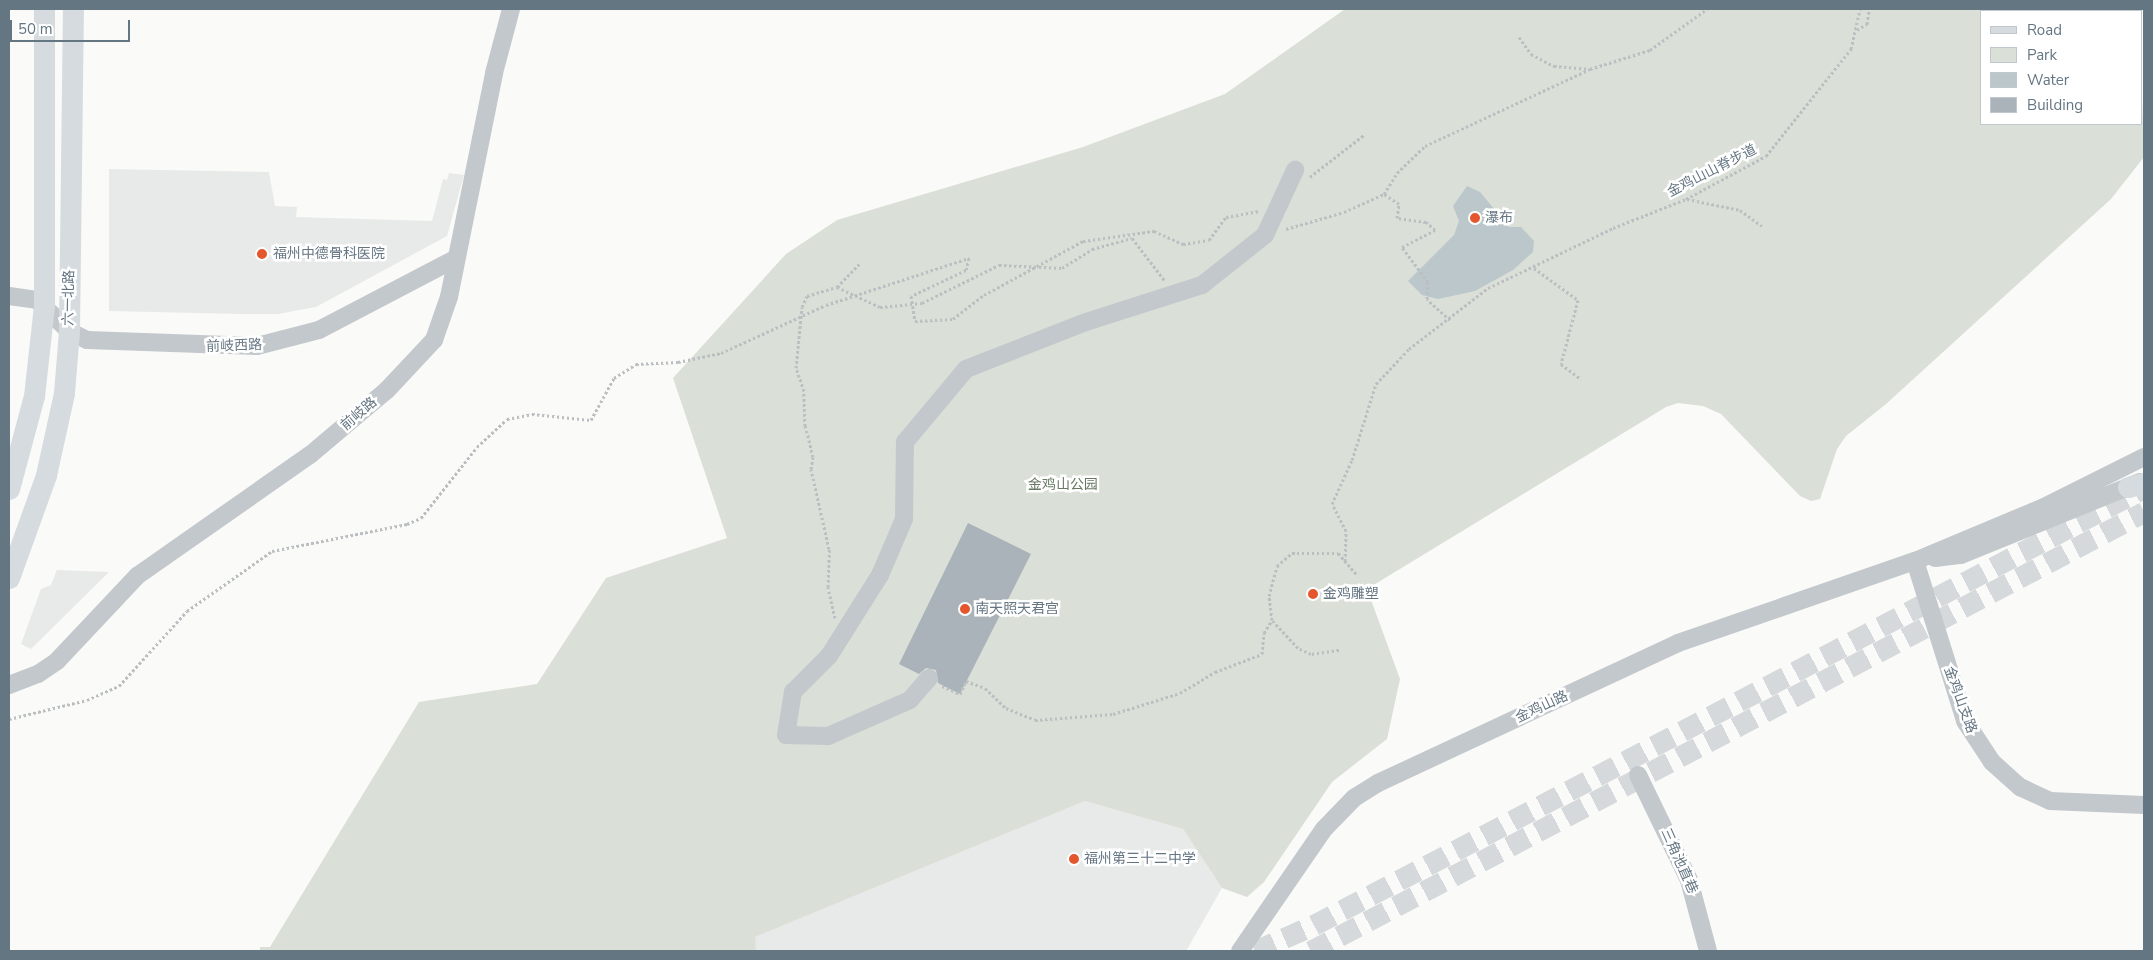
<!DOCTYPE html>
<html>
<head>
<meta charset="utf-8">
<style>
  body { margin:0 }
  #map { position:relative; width:2153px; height:960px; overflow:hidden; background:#fafaf8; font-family:"Nunito Sans","Noto Sans SC",sans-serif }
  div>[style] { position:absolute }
  .built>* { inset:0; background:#e8e9e9 }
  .green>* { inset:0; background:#dadfd7 }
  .water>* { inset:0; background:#bbc7cb }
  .building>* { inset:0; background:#aab3b9 }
  .major-tunnel>* { height:21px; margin-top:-10.5px; transform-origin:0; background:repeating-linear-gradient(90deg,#d5d9db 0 21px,transparent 0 32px) }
  .path>* { height:3px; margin-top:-1.5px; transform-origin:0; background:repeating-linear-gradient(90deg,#bbbfc2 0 2.5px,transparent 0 5px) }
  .minor>* { height:18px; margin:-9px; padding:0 9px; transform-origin:9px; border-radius:9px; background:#c3c8cc }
  .major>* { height:21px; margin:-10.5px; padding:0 10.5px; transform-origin:10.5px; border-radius:10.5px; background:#d6dbdf }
  .dots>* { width:14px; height:14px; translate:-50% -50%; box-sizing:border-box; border:2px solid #fff; border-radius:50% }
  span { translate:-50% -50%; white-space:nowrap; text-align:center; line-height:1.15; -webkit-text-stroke:5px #fff; paint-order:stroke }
  .street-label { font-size:14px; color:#657683 }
  .poi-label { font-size:14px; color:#657683 }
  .left { translate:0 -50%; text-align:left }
  .park-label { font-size:14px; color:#687a64 }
  .frame { position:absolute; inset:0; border:10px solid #657683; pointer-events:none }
  .legend { position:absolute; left:1980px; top:10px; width:162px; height:115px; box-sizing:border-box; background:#fff; border:1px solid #c1c8cd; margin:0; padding:6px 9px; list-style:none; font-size:15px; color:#657683 }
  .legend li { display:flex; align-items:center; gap:10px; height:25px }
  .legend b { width:25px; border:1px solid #c1c8cd }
  .scale { position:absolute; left:10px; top:20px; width:120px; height:22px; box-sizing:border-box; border:2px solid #657683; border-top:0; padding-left:6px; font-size:15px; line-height:18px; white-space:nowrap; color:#657683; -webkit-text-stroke:4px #fff; paint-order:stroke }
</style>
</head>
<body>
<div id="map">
  <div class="built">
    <i style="clip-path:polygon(109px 169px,269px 172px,275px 206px,297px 207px,296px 217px,432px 221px,443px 179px,447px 180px,449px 173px,464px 175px,447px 236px,316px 307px,278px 314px,242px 314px,109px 311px)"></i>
    <i style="clip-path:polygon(57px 570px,109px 572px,31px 649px,21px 644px,41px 589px,51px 585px)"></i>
    <i style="clip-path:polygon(1085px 801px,1183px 829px,1222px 888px,1186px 951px,756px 951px,754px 937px)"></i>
  </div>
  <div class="green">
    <i style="clip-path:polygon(1345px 9px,2074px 9px,2076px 11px,1982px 11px,1982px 124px,2142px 124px,2142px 100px,2144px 157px,2111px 199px,1886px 404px,1846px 436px,1837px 449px,1820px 499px,1811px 501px,1800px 496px,1721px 414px,1703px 406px,1678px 403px,1666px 407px,1367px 589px,1400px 679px,1387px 739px,1332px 782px,1264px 882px,1247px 897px,1222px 888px,1183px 829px,1085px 801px,755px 937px,756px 951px,260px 951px,260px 947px,270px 947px,419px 702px,537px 684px,606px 578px,727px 538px,673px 378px,786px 254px,837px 220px,1083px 147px,1225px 94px)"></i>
  </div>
  <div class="water">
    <i style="clip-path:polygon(1467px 186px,1480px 192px,1509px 227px,1521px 227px,1534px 241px,1533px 252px,1513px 270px,1475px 291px,1438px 299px,1422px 295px,1408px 281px,1454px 235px,1459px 221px,1453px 206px)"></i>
  </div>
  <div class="building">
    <i style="clip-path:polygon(968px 523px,1031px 554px,960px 694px,938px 683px,936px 670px,926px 668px,919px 674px,899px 664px)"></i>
  </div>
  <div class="major-tunnel">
    <i style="left:1255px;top:951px;width:64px;rotate:-23.8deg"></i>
    <i style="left:1314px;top:925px;width:938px;rotate:-27.77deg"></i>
    <i style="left:1311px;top:951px;width:942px;rotate:-27.79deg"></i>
  </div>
  <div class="path">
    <i style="left:1857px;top:30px;width:12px;rotate:-31deg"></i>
    <i style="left:1867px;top:24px;width:15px;rotate:-82deg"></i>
    <i style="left:1519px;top:37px;width:21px;rotate:55deg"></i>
    <i style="left:1531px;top:54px;width:26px;rotate:28deg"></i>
    <i style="left:1554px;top:66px;width:35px;rotate:5deg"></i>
    <i style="left:1310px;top:177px;width:68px;rotate:-37.9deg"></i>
    <i style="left:1687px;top:199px;width:54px;rotate:11.7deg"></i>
    <i style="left:1740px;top:210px;width:27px;rotate:36deg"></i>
    <i style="left:1286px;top:229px;width:60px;rotate:-16.3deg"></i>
    <i style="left:1344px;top:212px;width:44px;rotate:-24.2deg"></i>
    <i style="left:1534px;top:268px;width:54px;rotate:36deg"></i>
    <i style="left:1578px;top:300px;width:66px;rotate:104.9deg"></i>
    <i style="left:1561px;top:364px;width:25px;rotate:37deg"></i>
    <i style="left:837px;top:287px;width:47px;rotate:24.9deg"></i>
    <i style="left:880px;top:307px;width:42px;rotate:-5.4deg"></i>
    <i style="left:922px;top:303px;width:86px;rotate:-26.3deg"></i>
    <i style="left:999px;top:265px;width:63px;rotate:2.7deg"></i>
    <i style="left:1062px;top:268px;width:36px;rotate:-32deg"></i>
    <i style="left:1092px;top:249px;width:41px;rotate:-15.4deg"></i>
    <i style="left:1132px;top:238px;width:54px;rotate:52.5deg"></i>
    <i style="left:1450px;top:320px;width:31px;rotate:-138deg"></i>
    <i style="left:1427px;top:299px;width:17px;rotate:-87deg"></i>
    <i style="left:1428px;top:282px;width:44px;rotate:-126.6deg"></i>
    <i style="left:1402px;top:247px;width:37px;rotate:-27deg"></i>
    <i style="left:1435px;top:230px;width:12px;rotate:-138deg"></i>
    <i style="left:1426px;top:222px;width:29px;rotate:-172deg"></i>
    <i style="left:1397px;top:218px;width:14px;rotate:-82deg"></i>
    <i style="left:1399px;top:204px;width:18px;rotate:-146deg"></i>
    <i style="left:1384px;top:194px;width:25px;rotate:-58deg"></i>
    <i style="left:1397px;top:173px;width:39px;rotate:-44deg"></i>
    <i style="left:1425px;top:146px;width:182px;rotate:-25deg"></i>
    <i style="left:1590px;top:69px;width:63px;rotate:-17.6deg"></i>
    <i style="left:1650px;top:50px;width:70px;rotate:-35.7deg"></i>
    <i style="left:1345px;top:561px;width:30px;rotate:-88deg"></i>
    <i style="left:1346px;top:531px;width:30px;rotate:-117deg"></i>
    <i style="left:1332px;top:504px;width:48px;rotate:-65.6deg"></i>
    <i style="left:1352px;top:460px;width:80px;rotate:-72.5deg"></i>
    <i style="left:1376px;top:384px;width:48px;rotate:-46.7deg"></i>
    <i style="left:1409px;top:349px;width:100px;rotate:-37.7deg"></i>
    <i style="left:1488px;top:288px;width:139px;rotate:-25.6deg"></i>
    <i style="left:1613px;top:228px;width:79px;rotate:-21.7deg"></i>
    <i style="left:1686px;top:199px;width:91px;rotate:-28.3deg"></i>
    <i style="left:1766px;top:156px;width:137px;rotate:-51.5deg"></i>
    <i style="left:1851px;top:49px;width:41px;rotate:-77.3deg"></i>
    <i style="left:835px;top:618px;width:32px;rotate:-103deg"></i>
    <i style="left:828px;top:587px;width:38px;rotate:-88deg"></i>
    <i style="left:829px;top:549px;width:82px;rotate:-102.7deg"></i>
    <i style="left:811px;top:469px;width:12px;rotate:-81deg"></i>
    <i style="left:813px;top:457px;width:32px;rotate:-104deg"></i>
    <i style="left:805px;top:426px;width:35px;rotate:-92deg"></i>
    <i style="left:804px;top:391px;width:24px;rotate:-109deg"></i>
    <i style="left:796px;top:368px;width:61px;rotate:-84.4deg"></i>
    <i style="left:802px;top:307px;width:12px;rotate:-66deg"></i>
    <i style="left:807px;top:296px;width:31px;rotate:-17deg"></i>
    <i style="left:837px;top:287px;width:32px;rotate:-46deg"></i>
    <i style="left:1339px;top:650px;width:28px;rotate:172deg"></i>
    <i style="left:1311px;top:654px;width:14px;rotate:-155deg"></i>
    <i style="left:1298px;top:648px;width:38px;rotate:-133deg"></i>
    <i style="left:1272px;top:620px;width:24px;rotate:-97deg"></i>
    <i style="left:1269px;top:596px;width:31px;rotate:-75deg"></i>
    <i style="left:1277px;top:566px;width:20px;rotate:-41deg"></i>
    <i style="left:1292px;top:553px;width:46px"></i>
    <i style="left:1338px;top:553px;width:29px;rotate:49deg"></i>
    <i style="left:942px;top:686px;width:20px;rotate:24deg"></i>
    <i style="left:960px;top:694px;width:14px;rotate:-65deg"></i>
    <i style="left:966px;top:681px;width:20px;rotate:20deg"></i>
    <i style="left:985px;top:688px;width:29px;rotate:44deg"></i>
    <i style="left:1006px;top:708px;width:31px;rotate:22deg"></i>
    <i style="left:1035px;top:720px;width:78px;rotate:-4.4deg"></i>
    <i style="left:1113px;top:714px;width:70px;rotate:-17.4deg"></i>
    <i style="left:1180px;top:693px;width:41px;rotate:-31deg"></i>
    <i style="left:1215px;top:672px;width:50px;rotate:-21deg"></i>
    <i style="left:1262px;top:654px;width:21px;rotate:-85deg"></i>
    <i style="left:1264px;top:633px;width:15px;rotate:-58deg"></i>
    <i style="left:9px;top:719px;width:80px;rotate:-13.7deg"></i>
    <i style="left:87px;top:700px;width:35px;rotate:-24deg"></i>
    <i style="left:119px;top:686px;width:101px;rotate:-47.8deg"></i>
    <i style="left:187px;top:611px;width:104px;rotate:-35.2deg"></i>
    <i style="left:272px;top:551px;width:138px;rotate:-11.3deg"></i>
    <i style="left:407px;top:524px;width:15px;rotate:-23deg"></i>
    <i style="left:421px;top:518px;width:90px;rotate:-51.7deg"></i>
    <i style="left:477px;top:447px;width:41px;rotate:-43deg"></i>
    <i style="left:507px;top:419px;width:25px;rotate:-11deg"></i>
    <i style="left:532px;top:414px;width:59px;rotate:5.8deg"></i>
    <i style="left:591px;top:420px;width:48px;rotate:-61.3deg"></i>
    <i style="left:614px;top:378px;width:26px;rotate:-32deg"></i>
    <i style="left:636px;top:364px;width:42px;rotate:-2.7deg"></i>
    <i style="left:678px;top:362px;width:44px;rotate:-11.8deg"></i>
    <i style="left:721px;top:353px;width:115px;rotate:-24.6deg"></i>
    <i style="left:826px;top:305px;width:151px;rotate:-18.2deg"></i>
    <i style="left:969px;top:258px;width:12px;rotate:104deg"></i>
    <i style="left:966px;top:270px;width:61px;rotate:154.7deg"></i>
    <i style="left:911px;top:296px;width:25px;rotate:81deg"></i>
    <i style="left:915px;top:321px;width:38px;rotate:-3deg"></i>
    <i style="left:953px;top:319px;width:39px;rotate:-38deg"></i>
    <i style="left:984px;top:295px;width:113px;rotate:-28.6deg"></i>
    <i style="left:1083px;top:241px;width:72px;rotate:-8deg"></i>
    <i style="left:1154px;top:231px;width:32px;rotate:24deg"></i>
    <i style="left:1183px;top:244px;width:26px;rotate:-9deg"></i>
    <i style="left:1209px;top:240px;width:29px;rotate:-54deg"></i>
    <i style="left:1226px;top:217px;width:34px;rotate:-10deg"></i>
  </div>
  <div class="minor">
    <i style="left:9px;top:296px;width:28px;rotate:8deg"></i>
    <i style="left:37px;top:300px;width:45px;rotate:44.1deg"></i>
    <i style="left:69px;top:331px;width:20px;rotate:27deg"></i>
    <i style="left:87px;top:340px;width:170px;rotate:2deg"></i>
    <i style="left:257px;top:346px;width:64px;rotate:-14.5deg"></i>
    <i style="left:319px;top:330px;width:153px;rotate:-27.6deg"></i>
    <i style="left:1935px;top:558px;width:26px;rotate:-7deg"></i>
    <i style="left:1961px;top:555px;width:193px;rotate:-22.2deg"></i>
    <i style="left:1915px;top:561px;width:168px;rotate:72.6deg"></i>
    <i style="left:1965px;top:721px;width:49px;rotate:56.6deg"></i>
    <i style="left:1992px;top:762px;width:38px;rotate:42deg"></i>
    <i style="left:2020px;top:787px;width:33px;rotate:25deg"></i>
    <i style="left:2050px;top:801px;width:94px;rotate:2.4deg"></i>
    <i style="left:929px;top:678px;width:29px;rotate:131deg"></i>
    <i style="left:910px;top:700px;width:90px;rotate:156.3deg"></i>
    <i style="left:828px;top:736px;width:42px;rotate:-178.6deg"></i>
    <i style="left:786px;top:735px;width:44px;rotate:-80.8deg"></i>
    <i style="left:793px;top:692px;width:51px;rotate:-45deg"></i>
    <i style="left:829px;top:656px;width:96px;rotate:-57.8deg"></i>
    <i style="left:880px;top:575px;width:61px;rotate:-66.8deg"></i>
    <i style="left:904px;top:519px;width:77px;rotate:-89.3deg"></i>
    <i style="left:905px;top:442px;width:95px;rotate:-50.1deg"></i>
    <i style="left:966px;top:369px;width:129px;rotate:-21.4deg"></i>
    <i style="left:1086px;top:322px;width:122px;rotate:-17.7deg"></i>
    <i style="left:1202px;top:285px;width:80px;rotate:-38.4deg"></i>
    <i style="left:1265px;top:235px;width:72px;rotate:-65.2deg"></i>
    <i style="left:9px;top:685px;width:31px;rotate:-21deg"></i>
    <i style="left:38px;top:674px;width:23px;rotate:-34deg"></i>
    <i style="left:57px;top:661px;width:117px;rotate:-46.7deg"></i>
    <i style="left:137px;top:576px;width:211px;rotate:-35deg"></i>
    <i style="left:310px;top:455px;width:101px;rotate:-40.2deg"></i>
    <i style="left:387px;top:390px;width:69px;rotate:-46.8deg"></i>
    <i style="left:434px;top:340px;width:46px;rotate:-70.8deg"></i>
    <i style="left:449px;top:297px;width:228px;rotate:-78.6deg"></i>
    <i style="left:494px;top:73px;width:66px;rotate:-75.1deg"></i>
    <i style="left:1638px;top:775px;width:117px;rotate:64.1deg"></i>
    <i style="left:1689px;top:880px;width:73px;rotate:75deg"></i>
    <i style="left:1240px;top:951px;width:148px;rotate:-55.5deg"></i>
    <i style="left:1324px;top:829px;width:43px;rotate:-45.9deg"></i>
    <i style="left:1354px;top:798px;width:28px;rotate:-32deg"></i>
    <i style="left:1378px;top:783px;width:331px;rotate:-25deg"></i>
    <i style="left:1678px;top:643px;width:251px;rotate:-19.1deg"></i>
    <i style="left:1915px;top:561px;width:138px;rotate:-22.7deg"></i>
    <i style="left:2042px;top:508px;width:114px;rotate:-26.6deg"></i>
  </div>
  <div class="major">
    <i style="left:2128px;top:487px;width:16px;rotate:-14deg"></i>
    <i style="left:9px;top:489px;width:96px;rotate:-75deg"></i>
    <i style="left:34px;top:396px;width:92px;rotate:-83.7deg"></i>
    <i style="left:44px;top:305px;width:296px;rotate:-90deg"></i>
    <i style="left:9px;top:578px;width:109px;rotate:-70.2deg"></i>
    <i style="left:46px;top:475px;width:84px;rotate:-77.6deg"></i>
    <i style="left:64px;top:393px;width:62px;rotate:-85.4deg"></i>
    <i style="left:69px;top:331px;width:322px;rotate:-89.3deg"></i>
  </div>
  <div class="dots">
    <i style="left:1475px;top:218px;background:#e4572e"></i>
    <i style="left:262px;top:254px;background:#e4572e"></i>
    <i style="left:1313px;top:594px;background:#e4572e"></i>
    <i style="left:965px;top:609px;background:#e4572e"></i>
    <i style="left:1074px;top:859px;background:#e4572e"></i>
  </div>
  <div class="street-label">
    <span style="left:1712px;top:171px;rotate:-27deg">金鸡山山脊步道</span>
    <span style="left:69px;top:298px;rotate:-89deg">六一北路</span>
    <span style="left:234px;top:346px;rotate:-2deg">前岐西路</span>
    <span style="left:359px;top:414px;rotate:-41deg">前岐路</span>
    <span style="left:1960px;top:700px;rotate:70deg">金鸡山支路</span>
    <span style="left:1542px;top:707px;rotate:-25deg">金鸡山路</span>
    <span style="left:1679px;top:861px;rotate:66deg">三角池直巷</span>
  </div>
  <div class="poi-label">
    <span class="left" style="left:1485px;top:218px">瀑布</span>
    <span class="left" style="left:273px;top:254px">福州中德骨科医院</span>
    <span class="left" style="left:1323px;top:594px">金鸡雕塑</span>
    <span class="left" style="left:975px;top:609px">南天照天君宫</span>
    <span class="left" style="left:1084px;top:859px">福州第三十二中学</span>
  </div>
  <div class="park-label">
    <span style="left:1063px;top:485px">金鸡山公园</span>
  </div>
  <div class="frame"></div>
  <ul class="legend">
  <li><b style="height:6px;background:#d6dbdf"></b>Road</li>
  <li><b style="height:14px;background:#dadfd7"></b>Park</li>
  <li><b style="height:14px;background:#bbc7cb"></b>Water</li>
  <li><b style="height:14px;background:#aab3b9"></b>Building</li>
  </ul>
  <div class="scale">50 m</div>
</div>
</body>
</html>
